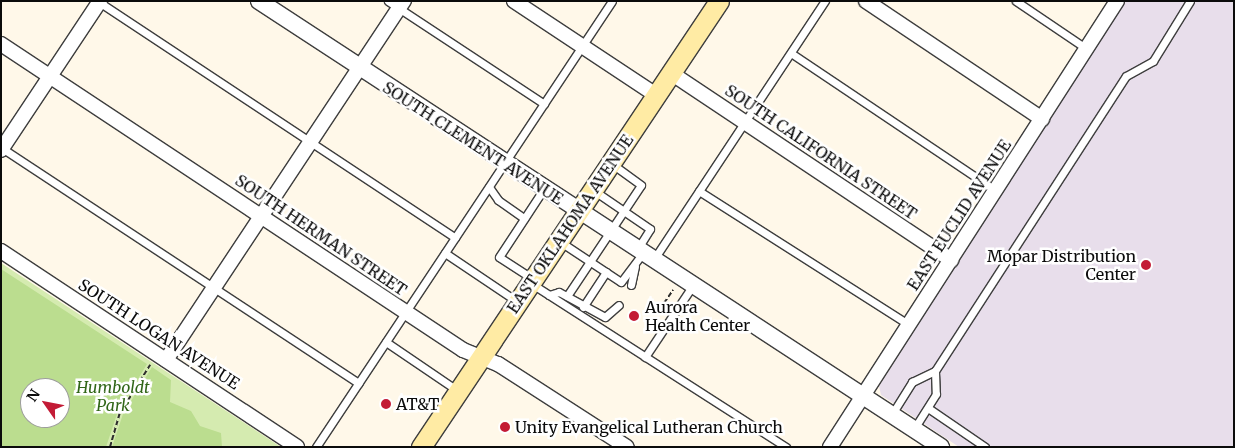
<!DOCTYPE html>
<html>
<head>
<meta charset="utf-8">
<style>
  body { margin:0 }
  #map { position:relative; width:1235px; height:448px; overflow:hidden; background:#fff8e9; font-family:Merriweather,serif }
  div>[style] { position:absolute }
  .industrial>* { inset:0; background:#e8deeb }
  .green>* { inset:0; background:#d5ebb0 }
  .forest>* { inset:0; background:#bbdd8f }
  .path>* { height:2px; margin-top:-1px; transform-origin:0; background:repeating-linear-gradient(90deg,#2d2d2d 0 5px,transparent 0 7.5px) }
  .roads { filter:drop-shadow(1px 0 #3e3e3e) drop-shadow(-1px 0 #3e3e3e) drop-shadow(0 1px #3e3e3e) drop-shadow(0 -1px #3e3e3e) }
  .service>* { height:7px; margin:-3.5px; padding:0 3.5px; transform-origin:3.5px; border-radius:3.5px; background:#fff }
  .minor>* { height:14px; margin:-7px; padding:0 7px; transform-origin:7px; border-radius:7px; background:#fff }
  .tertiary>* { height:16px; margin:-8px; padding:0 8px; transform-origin:8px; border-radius:8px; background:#fff }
  .secondary>* { height:19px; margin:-9.5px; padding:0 9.5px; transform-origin:9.5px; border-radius:9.5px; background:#ffeba4 }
  .dots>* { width:14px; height:14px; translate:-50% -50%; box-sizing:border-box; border:2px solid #fff; border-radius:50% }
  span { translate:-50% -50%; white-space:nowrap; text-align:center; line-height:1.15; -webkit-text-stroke:5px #fff; paint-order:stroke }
  .street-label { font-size:16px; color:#0b0b0b }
  .poi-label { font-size:16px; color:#0b0b0b }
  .right { translate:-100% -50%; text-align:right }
  .left { translate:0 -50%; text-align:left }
  .park-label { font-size:16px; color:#316618; font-style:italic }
  .frame { position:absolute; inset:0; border:2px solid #0b0b0b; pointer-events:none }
  .north { position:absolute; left:20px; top:378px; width:50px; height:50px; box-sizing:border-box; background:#fff; border:1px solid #9d9d9d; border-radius:50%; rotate:303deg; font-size:14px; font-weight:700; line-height:20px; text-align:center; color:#0b0b0b }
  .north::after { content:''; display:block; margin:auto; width:18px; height:22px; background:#c31b36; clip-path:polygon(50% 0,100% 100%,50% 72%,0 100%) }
</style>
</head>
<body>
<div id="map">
  <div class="industrial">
    <i style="clip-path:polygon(1126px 1px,1234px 1px,1234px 447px,959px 447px,881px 395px,879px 386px)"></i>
  </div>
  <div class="green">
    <i style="clip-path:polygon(evenodd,1px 263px,281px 447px,1px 447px,1px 263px,30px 388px,60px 388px,60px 418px,30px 418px,30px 388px)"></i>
  </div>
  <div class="forest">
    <i style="clip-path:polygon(evenodd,1px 269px,147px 364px,117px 414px,106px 447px,1px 447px,1px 269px,30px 388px,60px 388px,60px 418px,30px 418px,30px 388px)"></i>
    <i style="clip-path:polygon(152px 367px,171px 380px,170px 402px,191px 411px,200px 426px,221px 433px,222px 447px,112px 447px,123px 414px)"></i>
  </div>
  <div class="path">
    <i style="left:671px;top:304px;width:7px;rotate:-172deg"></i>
    <i style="left:664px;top:303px;width:16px;rotate:-55deg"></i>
    <i style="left:110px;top:447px;width:35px;rotate:-74deg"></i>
    <i style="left:120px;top:413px;width:57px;rotate:-58deg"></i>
  </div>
  <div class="roads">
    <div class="service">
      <i style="left:388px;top:1px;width:187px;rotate:33.4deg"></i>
      <i style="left:1016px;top:1px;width:86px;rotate:34.1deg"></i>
      <i style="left:99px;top:2px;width:427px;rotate:33.5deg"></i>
      <i style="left:791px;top:53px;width:247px;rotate:33.9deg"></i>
      <i style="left:2px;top:148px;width:427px;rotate:33.4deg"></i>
      <i style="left:489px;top:187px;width:16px;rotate:55deg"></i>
      <i style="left:498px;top:200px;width:32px;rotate:35deg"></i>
      <i style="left:593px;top:190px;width:69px;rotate:34.4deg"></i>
      <i style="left:650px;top:229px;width:22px;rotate:122deg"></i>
      <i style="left:699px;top:191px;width:249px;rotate:32.5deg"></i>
      <i style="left:559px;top:241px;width:74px;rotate:33.5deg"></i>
      <i style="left:621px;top:282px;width:36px;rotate:-53deg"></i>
      <i style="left:445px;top:253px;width:88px;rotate:33.9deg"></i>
      <i style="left:654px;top:259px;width:310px;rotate:-56.5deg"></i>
      <i style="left:533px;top:279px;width:40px;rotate:-147.1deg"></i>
      <i style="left:499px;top:257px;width:80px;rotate:-56.7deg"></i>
      <i style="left:532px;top:284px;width:302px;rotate:32.7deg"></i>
      <i style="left:631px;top:285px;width:19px;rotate:-78deg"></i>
      <i style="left:549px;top:295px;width:10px;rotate:-17deg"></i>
      <i style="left:559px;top:292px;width:52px;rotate:28.5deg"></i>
      <i style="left:605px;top:317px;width:18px;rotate:-41deg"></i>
      <i style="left:567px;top:296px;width:133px;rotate:-56.3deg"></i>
      <i style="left:641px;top:185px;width:36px;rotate:-144deg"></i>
      <i style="left:583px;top:307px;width:42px;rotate:-56.7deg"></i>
      <i style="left:386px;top:342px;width:87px;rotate:34.2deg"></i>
      <i style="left:645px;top:357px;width:87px;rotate:-56.3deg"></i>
      <i style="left:935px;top:371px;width:351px;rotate:-57.1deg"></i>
      <i style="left:1126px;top:76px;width:31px;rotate:-29deg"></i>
      <i style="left:1153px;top:61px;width:70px;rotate:-58.3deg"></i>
      <i style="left:928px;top:408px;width:69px;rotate:34.4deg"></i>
      <i style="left:892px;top:414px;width:38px;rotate:-58deg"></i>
      <i style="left:912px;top:382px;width:25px;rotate:-26deg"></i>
      <i style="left:935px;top:371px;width:23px;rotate:88deg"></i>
      <i style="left:936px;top:394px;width:41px;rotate:122.2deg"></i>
      <i style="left:316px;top:447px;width:535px;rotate:-56.43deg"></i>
    </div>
    <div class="minor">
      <i style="left:514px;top:1px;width:170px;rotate:33.5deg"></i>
      <i style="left:866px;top:1px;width:212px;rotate:33.8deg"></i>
      <i style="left:1px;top:44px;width:554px;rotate:33.52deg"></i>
      <i style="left:463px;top:350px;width:38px;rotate:22deg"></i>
      <i style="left:498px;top:364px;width:153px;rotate:32.8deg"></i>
      <i style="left:671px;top:73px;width:337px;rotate:33.7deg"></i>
      <i style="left:1px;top:150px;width:179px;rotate:-56.4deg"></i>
      <i style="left:1px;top:251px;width:355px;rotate:33.5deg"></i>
      <i style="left:166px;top:360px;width:431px;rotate:-56.5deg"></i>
      <i style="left:830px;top:447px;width:530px;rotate:-57.24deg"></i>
    </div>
    <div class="tertiary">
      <i style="left:259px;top:1px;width:815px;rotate:33.18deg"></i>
    </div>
    <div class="secondary">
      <i style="left:421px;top:447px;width:536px;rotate:-56.25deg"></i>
    </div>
  </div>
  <div class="dots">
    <i style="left:1146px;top:265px;background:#c31b36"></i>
    <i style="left:634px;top:316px;background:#c31b36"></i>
    <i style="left:386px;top:404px;background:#c31b36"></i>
    <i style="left:505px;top:427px;background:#c31b36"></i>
  </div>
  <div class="street-label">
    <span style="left:473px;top:143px;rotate:33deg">SOUTH CLEMENT AVENUE</span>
    <span style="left:821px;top:152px;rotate:34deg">SOUTH CALIFORNIA STREET</span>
    <span style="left:959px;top:215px;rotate:-57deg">EAST EUCLID AVENUE</span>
    <span style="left:570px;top:224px;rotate:-56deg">EAST OKLAHOMA AVENUE</span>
    <span style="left:321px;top:235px;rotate:34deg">SOUTH HERMAN STREET</span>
    <span style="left:159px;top:334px;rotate:33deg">SOUTH LOGAN AVENUE</span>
  </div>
  <div class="poi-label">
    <span class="right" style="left:1136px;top:265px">Mopar Distribution<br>Center</span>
    <span class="left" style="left:645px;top:316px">Aurora<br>Health Center</span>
    <span class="left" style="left:396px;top:404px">AT&amp;T</span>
    <span class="left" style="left:515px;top:427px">Unity Evangelical Lutheran Church</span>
  </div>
  <div class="park-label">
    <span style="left:113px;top:396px">Humboldt<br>Park</span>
  </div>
  <div class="frame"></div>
  <div class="north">N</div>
</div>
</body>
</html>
